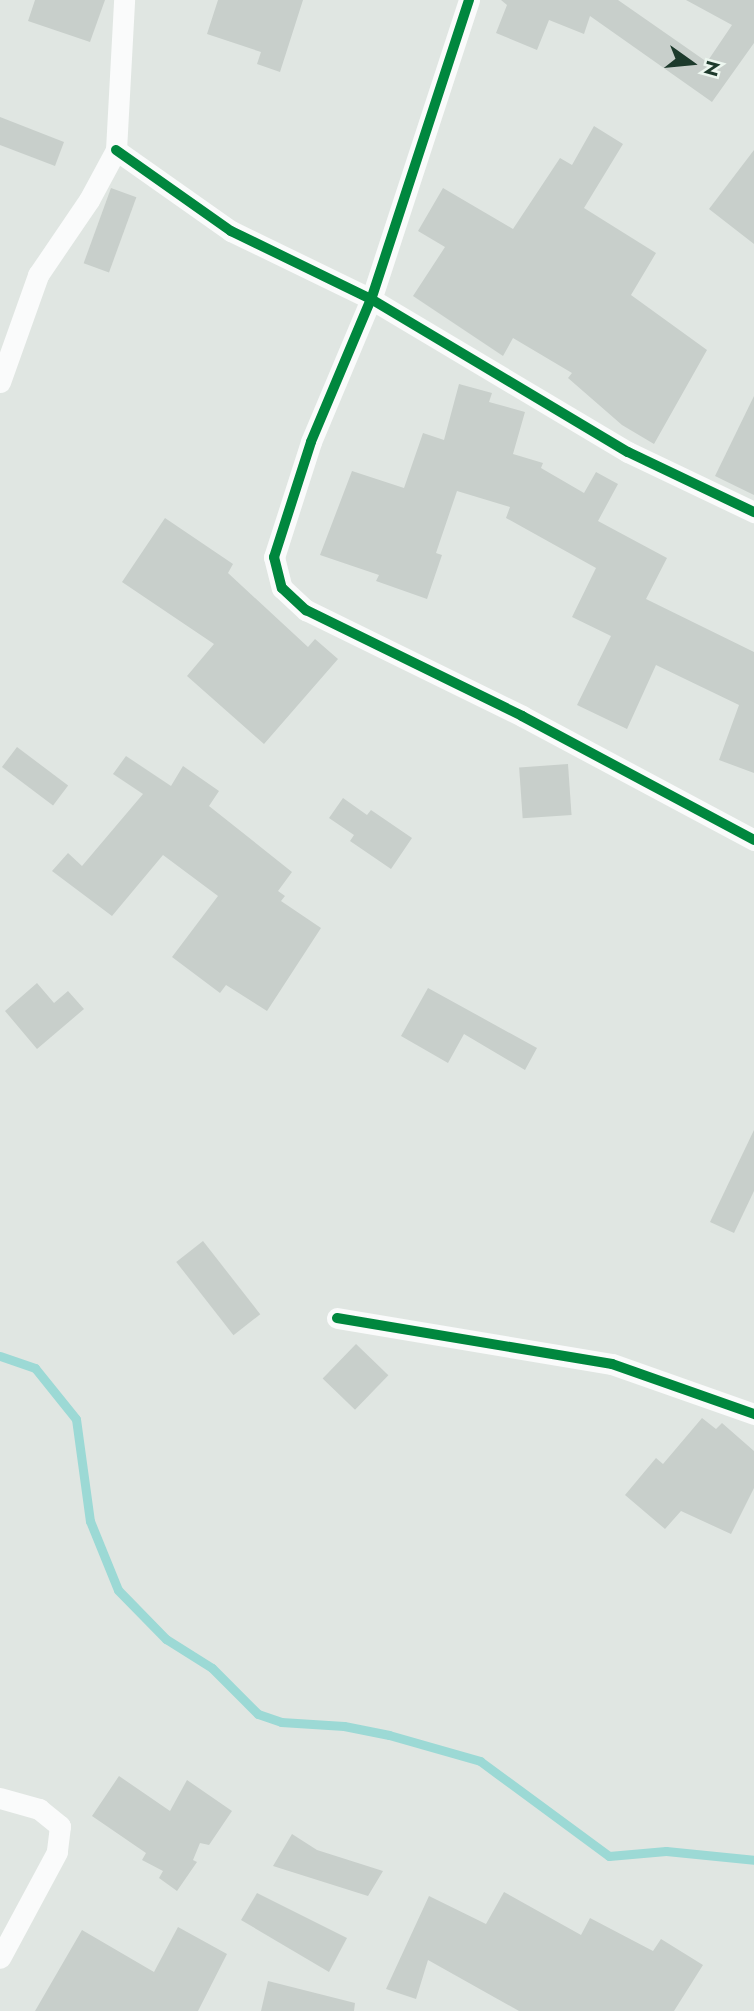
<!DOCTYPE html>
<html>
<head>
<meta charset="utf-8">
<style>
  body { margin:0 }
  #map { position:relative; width:754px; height:2011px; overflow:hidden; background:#e0e6e2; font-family:Jost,sans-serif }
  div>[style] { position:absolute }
  .stream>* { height:9px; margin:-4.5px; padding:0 4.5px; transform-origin:4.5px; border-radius:4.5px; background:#9cd9d5 }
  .building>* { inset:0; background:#c8cfcb; transform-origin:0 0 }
  .street>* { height:21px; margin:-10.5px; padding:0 10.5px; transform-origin:10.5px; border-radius:10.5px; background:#fafbfb }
  .cycleway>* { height:10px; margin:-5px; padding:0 5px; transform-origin:5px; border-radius:5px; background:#00873e }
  span { translate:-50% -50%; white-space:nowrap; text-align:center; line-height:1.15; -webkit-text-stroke:7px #edf7f0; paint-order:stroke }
  .north { position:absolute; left:656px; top:28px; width:70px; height:70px; -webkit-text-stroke:5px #edf7f0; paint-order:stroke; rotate:105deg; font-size:19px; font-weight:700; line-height:28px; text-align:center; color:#1d3a2c }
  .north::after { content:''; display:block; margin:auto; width:24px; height:32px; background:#1d3a2c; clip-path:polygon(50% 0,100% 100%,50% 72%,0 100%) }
</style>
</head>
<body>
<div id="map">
  <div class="stream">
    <i style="left:0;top:1356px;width:37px;rotate:19deg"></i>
    <i style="left:35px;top:1368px;width:65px;rotate:51.2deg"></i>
    <i style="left:76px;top:1419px;width:103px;rotate:82.2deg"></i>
    <i style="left:90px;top:1521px;width:74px;rotate:67.9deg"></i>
    <i style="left:118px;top:1590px;width:69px;rotate:45.6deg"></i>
    <i style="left:166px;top:1639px;width:54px;rotate:32.2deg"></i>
    <i style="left:212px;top:1668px;width:65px;rotate:45deg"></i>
    <i style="left:258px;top:1714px;width:24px;rotate:19deg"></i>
    <i style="left:281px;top:1722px;width:63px;rotate:3.6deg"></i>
    <i style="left:344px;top:1726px;width:46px;rotate:11.3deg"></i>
    <i style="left:389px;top:1735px;width:95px;rotate:15.9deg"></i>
    <i style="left:480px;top:1761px;width:160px;rotate:36.4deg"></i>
    <i style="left:609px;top:1856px;width:57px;rotate:-5deg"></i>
    <i style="left:666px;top:1851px;width:88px;rotate:5.8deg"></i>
  </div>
  <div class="building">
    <i style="clip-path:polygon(35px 0,105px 0,90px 42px,28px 21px)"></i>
    <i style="clip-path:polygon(218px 0,303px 0,280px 72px,257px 64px,261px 52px,207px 34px)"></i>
    <i style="clip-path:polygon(501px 0,618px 0,707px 62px,732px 25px,686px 0,754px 0,754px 43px,712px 102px,590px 16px,584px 34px,549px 20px,537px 50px,496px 33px,507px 5px)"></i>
    <i style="clip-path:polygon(0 117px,64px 142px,55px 166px,0 145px)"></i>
    <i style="clip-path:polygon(594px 126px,623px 144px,584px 208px,656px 253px,631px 295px,707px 350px,654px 444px,622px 425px,568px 378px,572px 373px,513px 338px,503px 356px,413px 296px,445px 247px,418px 231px,443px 188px,513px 229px,560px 158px,572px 165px)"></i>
    <i style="clip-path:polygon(754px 150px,754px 244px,709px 209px)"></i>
    <i style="left:111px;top:188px;width:27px;height:80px;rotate:20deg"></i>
    <i style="clip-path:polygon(459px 384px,492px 393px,489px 402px,525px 412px,513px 454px,543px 463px,541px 468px,584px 493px,596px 472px,618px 484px,598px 521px,667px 558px,646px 599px,754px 652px,754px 773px,719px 760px,739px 705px,656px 665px,627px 729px,577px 705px,611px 636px,572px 617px,596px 568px,506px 518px,510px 507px,457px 491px,436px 553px,442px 555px,427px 599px,376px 581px,379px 575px,320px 555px,352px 471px,404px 488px,423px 433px,444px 440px)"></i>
    <i style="clip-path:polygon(754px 396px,754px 495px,715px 476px)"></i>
    <i style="clip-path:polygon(165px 518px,233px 564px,228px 573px,308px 647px,315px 639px,338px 659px,264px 744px,187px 676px,214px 644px,122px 582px)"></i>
    <i style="left:17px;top:747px;width:64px;height:25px;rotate:37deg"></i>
    <i style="clip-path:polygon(126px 756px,171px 786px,183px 766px,219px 791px,209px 806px,292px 872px,278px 891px,285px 896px,281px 901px,321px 928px,267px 1011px,226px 985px,220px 993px,172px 957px,218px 896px,163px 855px,112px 916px,52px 871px,68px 853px,82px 866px,143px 794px,113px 774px)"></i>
    <i style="left:568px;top:764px;width:51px;height:49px;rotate:86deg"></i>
    <i style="clip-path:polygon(343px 798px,367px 815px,371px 810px,412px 838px,391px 869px,350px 841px,354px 835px,329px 818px)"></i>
    <i style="clip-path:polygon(37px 983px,54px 1003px,68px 991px,84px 1009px,37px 1049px,5px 1011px)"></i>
    <i style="clip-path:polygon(428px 988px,537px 1048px,525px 1070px,464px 1034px,448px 1063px,401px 1036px)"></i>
    <i style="clip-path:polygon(754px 1130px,754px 1191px,734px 1233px,710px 1222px)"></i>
    <i style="left:203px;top:1241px;width:93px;height:34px;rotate:52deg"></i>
    <i style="left:356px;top:1344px;width:45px;height:48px;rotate:44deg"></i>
    <i style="clip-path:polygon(702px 1418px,716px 1429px,722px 1423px,754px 1451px,754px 1488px,731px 1534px,681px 1511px,665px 1529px,625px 1495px,656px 1458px,663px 1464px)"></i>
    <i style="clip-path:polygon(119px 1776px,170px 1811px,187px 1780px,232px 1811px,209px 1845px,200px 1843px,193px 1860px,197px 1862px,177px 1891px,159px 1878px,163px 1871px,142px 1860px,146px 1853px,92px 1816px)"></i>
    <i style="clip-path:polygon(292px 1834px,317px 1850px,383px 1871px,368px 1896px,273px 1866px)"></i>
    <i style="clip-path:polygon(504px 1892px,581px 1935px,590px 1918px,653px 1951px,661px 1939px,703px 1965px,674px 2011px,519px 2011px,428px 1960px,416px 1999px,386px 1989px,429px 1896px,486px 1924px)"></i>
    <i style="clip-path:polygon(257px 1893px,347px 1938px,329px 1972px,241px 1920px)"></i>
    <i style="clip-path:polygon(178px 1927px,227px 1954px,198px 2011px,35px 2011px,82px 1930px,154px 1972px)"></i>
    <i style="clip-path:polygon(268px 1981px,355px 2003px,354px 2011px,261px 2011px)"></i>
  </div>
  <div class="street">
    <i style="left:469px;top:0;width:315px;rotate:108.1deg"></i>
    <i style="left:371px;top:299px;width:155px;rotate:112.8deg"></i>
    <i style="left:311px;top:442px;width:121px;rotate:107.8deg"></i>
    <i style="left:274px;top:557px;width:32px;rotate:76deg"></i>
    <i style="left:282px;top:588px;width:33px;rotate:43deg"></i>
    <i style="left:306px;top:610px;width:241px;rotate:26.1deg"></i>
    <i style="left:522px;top:716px;width:263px;rotate:28.1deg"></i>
    <i style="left:116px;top:150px;width:141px;rotate:35.2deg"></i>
    <i style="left:231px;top:231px;width:156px;rotate:25.9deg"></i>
    <i style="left:371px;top:299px;width:299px;rotate:30.8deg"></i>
    <i style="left:628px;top:452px;width:140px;rotate:25.5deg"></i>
    <i style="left:0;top:382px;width:114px;rotate:-70.4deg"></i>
    <i style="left:38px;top:275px;width:91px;rotate:-55.8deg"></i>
    <i style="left:89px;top:200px;width:57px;rotate:-61.6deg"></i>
    <i style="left:116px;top:150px;width:150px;rotate:-86.9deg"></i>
    <i style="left:337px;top:1318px;width:279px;rotate:9.5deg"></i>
    <i style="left:612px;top:1364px;width:151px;rotate:19.4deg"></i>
    <i style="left:0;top:1798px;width:41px;rotate:15.8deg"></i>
    <i style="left:39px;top:1809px;width:27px;rotate:39deg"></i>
    <i style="left:60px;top:1826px;width:26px;rotate:97deg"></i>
    <i style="left:57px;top:1852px;width:120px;rotate:118.3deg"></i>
  </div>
  <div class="cycleway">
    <i style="left:469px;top:0;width:315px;rotate:108.1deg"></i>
    <i style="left:371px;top:299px;width:155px;rotate:112.8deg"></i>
    <i style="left:311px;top:442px;width:121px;rotate:107.8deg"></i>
    <i style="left:274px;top:557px;width:32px;rotate:76deg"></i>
    <i style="left:282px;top:588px;width:33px;rotate:43deg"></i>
    <i style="left:306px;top:610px;width:241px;rotate:26.1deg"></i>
    <i style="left:522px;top:716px;width:263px;rotate:28.1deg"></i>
    <i style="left:116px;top:150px;width:141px;rotate:35.2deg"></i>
    <i style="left:231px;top:231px;width:156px;rotate:25.9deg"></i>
    <i style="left:371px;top:299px;width:299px;rotate:30.8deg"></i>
    <i style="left:628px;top:452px;width:140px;rotate:25.5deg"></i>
    <i style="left:337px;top:1318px;width:279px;rotate:9.5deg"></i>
    <i style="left:612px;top:1364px;width:151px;rotate:19.4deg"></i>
  </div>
  <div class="north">N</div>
</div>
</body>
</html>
